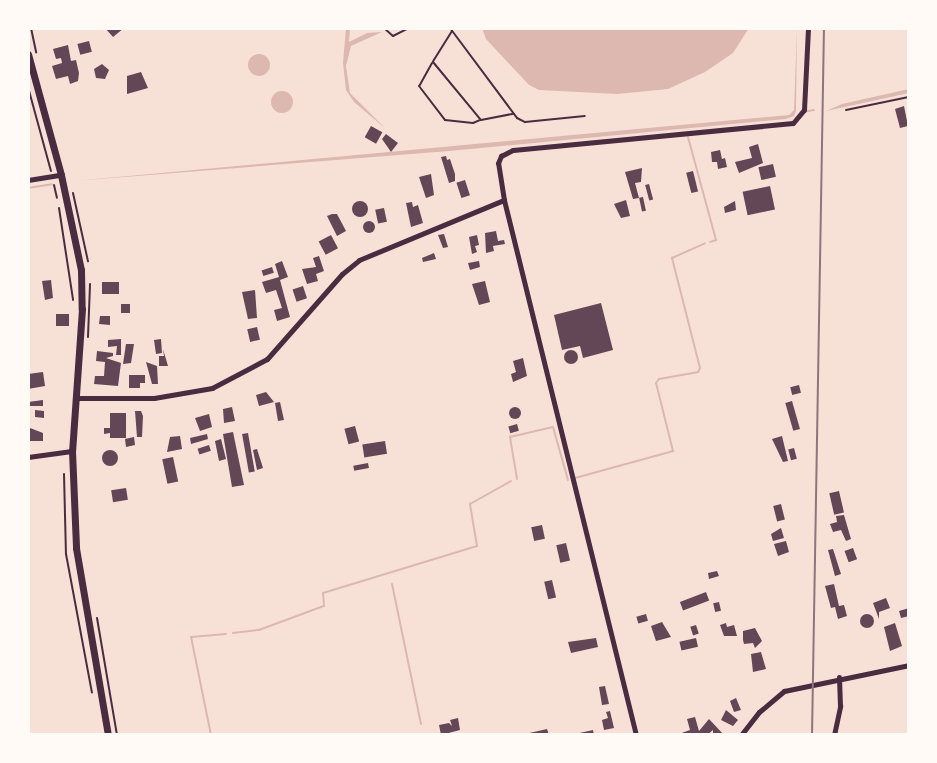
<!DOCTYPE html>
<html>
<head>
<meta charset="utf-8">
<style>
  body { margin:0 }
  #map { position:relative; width:937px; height:763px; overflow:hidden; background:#f7e1d7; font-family:"Sofia Sans Condensed",sans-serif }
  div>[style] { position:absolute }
  .water>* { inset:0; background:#dcb8b0 }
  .round { border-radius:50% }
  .stream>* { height:2px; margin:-1px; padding:0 1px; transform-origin:1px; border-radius:1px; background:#dcb8b0 }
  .building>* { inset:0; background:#644757; transform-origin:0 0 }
  .path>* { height:2px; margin:-1px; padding:0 1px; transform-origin:1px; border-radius:1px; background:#4a2c40 }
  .service>* { height:2px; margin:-1px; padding:0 1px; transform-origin:1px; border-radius:1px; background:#4a2c40 }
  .minor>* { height:5px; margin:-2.5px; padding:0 2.5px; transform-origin:2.5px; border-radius:2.5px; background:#4a2c40 }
  .secondary>* { height:7px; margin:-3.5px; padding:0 3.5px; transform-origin:3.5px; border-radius:3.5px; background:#4a2c40 }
  .rail>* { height:2px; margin:-1px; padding:0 1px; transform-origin:1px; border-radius:1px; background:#8f747c }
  span { translate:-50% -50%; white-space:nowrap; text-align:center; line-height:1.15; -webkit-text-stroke:8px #fffaf5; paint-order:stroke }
  .frame { position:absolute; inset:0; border:30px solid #fffaf5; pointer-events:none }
</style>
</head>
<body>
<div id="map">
  <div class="water">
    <i style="clip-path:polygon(346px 28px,350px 28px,349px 42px,367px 33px,382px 32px,351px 46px,346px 66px,350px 93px,386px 129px,354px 102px,346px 90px,343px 63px)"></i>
    <i style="clip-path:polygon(482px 28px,749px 28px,733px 53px,705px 72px,668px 89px,617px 94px,539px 90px,529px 85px,486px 39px)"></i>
    <i style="clip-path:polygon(797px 28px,796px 111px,794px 116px,786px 119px,449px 151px,74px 181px,789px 115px,794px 110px)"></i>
    <i class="round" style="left:248px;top:54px;width:22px;height:22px"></i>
    <i style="clip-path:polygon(909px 89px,909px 93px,826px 111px,842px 104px)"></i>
    <i class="round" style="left:271px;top:91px;width:22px;height:22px"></i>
  </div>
  <div class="stream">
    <i style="left:808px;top:111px;width:6px;rotate:-9deg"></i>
    <i style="left:688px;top:137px;width:107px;rotate:74.8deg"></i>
    <i style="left:716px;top:240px;width:6px;rotate:162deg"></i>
    <i style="left:28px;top:188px;width:24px;rotate:-9deg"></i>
    <i style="left:575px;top:478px;width:102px;rotate:-15.4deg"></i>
    <i style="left:673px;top:451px;width:70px;rotate:-104deg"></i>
    <i style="left:656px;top:383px;width:5px;rotate:-53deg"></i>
    <i style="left:659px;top:379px;width:40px;rotate:-10deg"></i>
    <i style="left:698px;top:372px;width:4px;rotate:-63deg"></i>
    <i style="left:700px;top:368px;width:114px;rotate:-104.3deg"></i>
    <i style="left:672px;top:258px;width:36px;rotate:-24deg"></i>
    <i style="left:517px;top:479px;width:43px;rotate:-99.5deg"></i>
    <i style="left:510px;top:437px;width:44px;rotate:-13.1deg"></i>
    <i style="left:553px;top:427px;width:55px;rotate:74.2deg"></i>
    <i style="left:392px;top:584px;width:143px;rotate:78.3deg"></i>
    <i style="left:233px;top:633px;width:26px;rotate:-7deg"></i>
    <i style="left:259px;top:630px;width:69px;rotate:-20.3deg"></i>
    <i style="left:324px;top:606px;width:13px;rotate:-94deg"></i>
    <i style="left:323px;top:593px;width:161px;rotate:-17deg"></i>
    <i style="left:477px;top:546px;width:43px;rotate:-99.5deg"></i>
    <i style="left:470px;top:504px;width:47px;rotate:-29.3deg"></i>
    <i style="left:211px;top:735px;width:100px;rotate:-101.5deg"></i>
    <i style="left:191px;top:637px;width:35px;rotate:-5deg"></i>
  </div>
  <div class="building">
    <i style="clip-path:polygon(105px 28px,124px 28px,113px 37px)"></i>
    <i style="left:89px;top:41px;width:11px;height:12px;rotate:75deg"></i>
    <i style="clip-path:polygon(68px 45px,71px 61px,76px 60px,79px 73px,78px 81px,70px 84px,68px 76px,56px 79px,52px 66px,62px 63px,61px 58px,56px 59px,53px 49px)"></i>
    <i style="clip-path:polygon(102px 64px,109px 70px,105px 79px,96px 78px,94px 69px)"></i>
    <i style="clip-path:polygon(141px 72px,148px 88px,127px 94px,127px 76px)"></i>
    <i style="clip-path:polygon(904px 106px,908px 126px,900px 128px,895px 109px)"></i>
    <i style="left:371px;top:126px;width:13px;height:13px;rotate:29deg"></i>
    <i style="clip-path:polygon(386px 134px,398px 143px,391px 152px,382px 139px)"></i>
    <i style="clip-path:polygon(758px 144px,763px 163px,739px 173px,735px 162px,752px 158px,749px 147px)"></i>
    <i style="clip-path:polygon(720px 150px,722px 159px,725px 158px,727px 167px,718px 169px,717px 162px,712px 162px,711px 152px)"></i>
    <i style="clip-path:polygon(446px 156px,447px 160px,450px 159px,455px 174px,455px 181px,449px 183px,441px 157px)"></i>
    <i style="left:773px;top:164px;width:13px;height:15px;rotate:77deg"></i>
    <i style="clip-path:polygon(642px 168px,641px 182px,635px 183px,639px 198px,633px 199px,625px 172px)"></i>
    <i style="left:693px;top:171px;width:21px;height:7px;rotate:76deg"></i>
    <i style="clip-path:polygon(431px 174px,434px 195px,426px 198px,419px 177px)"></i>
    <i style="left:465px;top:180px;width:16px;height:9px;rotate:72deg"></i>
    <i style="left:649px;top:184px;width:16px;height:4px;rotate:75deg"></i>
    <i style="left:770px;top:186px;width:24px;height:28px;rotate:78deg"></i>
    <i style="left:643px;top:197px;width:14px;height:4px;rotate:78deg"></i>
    <i style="clip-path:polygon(626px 200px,630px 216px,621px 218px,614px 204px)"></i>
    <i style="clip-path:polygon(735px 201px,736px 210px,725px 213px,724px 207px)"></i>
    <i class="round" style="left:352px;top:201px;width:16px;height:16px"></i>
    <i style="clip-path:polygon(412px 202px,413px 207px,418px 205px,423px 223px,411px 227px,406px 203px)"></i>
    <i style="left:384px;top:208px;width:14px;height:9px;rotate:78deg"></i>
    <i style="clip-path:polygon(332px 214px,337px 214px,346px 231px,337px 236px,327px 216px)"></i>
    <i class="round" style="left:363px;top:221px;width:12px;height:12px"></i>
    <i style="clip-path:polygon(496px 231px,498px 241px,504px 240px,505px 244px,493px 246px,494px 251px,486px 253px,485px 233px)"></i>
    <i style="clip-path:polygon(444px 234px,448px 247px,443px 248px,438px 235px)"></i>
    <i style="left:331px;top:235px;width:15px;height:14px;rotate:62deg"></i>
    <i style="clip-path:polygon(477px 235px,479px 245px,475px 246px,477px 252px,472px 254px,469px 237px)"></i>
    <i style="clip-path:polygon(434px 253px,436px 259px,423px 262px,422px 258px)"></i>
    <i style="clip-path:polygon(319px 256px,324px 271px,316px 274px,318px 281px,307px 284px,302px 269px,316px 267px,313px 258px)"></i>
    <i style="clip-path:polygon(282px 261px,288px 277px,280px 280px,290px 317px,277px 321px,274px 310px,282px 308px,276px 290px,266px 293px,262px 282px,279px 277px,275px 264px)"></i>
    <i style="clip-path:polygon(479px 261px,480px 267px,470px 270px,468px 263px)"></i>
    <i style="left:272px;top:267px;width:6px;height:11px;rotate:72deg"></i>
    <i style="clip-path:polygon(51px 280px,53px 298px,45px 300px,42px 281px)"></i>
    <i style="clip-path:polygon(485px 281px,490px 302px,479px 305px,472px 284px)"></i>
    <i style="left:119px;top:282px;width:12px;height:17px;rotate:90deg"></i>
    <i style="left:303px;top:286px;width:13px;height:11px;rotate:72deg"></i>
    <i style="clip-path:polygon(255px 290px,257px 318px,248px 319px,242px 292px)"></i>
    <i style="clip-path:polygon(601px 303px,613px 350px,583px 358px,580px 346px,562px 350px,554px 315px)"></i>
    <i style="left:121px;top:304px;width:9px;height:9px"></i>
    <i style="left:69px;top:314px;width:12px;height:13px;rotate:90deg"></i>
    <i style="clip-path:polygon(100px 316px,110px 316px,110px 325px,99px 324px)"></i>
    <i style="left:257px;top:327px;width:13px;height:10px;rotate:77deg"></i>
    <i style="clip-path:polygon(121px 339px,121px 355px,116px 355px,117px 346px,108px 347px,108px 340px)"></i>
    <i style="clip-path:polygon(161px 339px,162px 353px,156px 354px,154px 340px)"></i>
    <i style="clip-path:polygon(126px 344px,134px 344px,131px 363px,123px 364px)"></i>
    <i style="clip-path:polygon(163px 349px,168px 366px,159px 366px,159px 356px,164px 356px)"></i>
    <i class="round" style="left:564px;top:350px;width:14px;height:14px"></i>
    <i style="clip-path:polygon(97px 351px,113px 353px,113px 356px,106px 358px,121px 363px,118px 386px,94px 384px,95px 376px,104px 376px,105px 362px,96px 361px)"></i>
    <i style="clip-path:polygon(523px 358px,527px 376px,513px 382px,511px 374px,516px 372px,513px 361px)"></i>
    <i style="clip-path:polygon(146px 362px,157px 366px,158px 384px,152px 384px)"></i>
    <i style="clip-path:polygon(43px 372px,45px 386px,28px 389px,28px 374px)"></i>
    <i style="clip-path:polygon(129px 375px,145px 375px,145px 383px,140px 383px,140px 388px,129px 388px)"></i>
    <i style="left:799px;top:385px;width:8px;height:9px;rotate:76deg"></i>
    <i style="clip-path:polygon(266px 392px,274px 402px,259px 406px,256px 395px)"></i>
    <i style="clip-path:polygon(43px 400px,43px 406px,28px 406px,28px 402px)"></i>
    <i style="left:792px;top:401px;width:29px;height:7px;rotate:74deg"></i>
    <i style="clip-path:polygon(280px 402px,284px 420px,278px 421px,275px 403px)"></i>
    <i class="round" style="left:509px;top:407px;width:12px;height:12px"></i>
    <i style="clip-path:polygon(232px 407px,235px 421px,224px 423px,223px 409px)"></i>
    <i style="clip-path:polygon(35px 410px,44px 411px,44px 418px,35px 417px)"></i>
    <i style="clip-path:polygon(135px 411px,141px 411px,143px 416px,142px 437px,137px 437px)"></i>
    <i style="clip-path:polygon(110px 413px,126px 413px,126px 438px,110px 438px,110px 433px,104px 434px,104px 428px,110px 428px)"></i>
    <i style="clip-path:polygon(209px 414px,212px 427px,200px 431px,195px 418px)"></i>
    <i style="left:517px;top:424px;width:7px;height:9px;rotate:74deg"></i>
    <i style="left:355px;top:426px;width:16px;height:11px;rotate:75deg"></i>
    <i style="clip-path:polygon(30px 428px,43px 433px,43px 441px,30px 441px)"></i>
    <i style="clip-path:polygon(233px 432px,244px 485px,232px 487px,223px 434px)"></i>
    <i style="left:248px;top:433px;width:39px;height:6px;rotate:80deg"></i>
    <i style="clip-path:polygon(207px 434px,208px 439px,191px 444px,190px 438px)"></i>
    <i style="clip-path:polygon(180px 436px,182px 449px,167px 452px,170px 437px)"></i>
    <i style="clip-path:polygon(782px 436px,788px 461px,783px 462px,772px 439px)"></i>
    <i style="clip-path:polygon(134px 437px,135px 445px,126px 447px,125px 439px)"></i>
    <i style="clip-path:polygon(221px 439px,226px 459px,219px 461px,215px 441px)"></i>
    <i style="left:385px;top:441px;width:13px;height:23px;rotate:81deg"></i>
    <i style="left:209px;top:445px;width:6px;height:12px;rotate:72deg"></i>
    <i style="left:794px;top:448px;width:11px;height:6px;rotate:75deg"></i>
    <i style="clip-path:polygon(257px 449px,263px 468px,257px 470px,253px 450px)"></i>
    <i class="round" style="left:102px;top:450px;width:16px;height:16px"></i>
    <i style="left:173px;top:457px;width:25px;height:11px;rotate:78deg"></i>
    <i style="left:368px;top:463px;width:5px;height:15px;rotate:79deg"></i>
    <i style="left:126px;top:488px;width:12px;height:15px;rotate:81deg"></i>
    <i style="left:839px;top:491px;width:22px;height:10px;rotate:77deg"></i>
    <i style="left:781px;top:504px;width:16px;height:8px;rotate:76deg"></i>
    <i style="clip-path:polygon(844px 515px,851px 539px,846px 541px,841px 530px,833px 532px,830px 524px,837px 522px,836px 516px)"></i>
    <i style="left:542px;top:525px;width:14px;height:11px;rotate:78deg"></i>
    <i style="clip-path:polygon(781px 528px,784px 538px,773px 541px,771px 534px)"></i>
    <i style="clip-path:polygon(786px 541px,789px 552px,778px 556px,774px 544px)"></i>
    <i style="left:566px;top:543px;width:18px;height:10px;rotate:77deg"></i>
    <i style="left:853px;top:548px;width:12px;height:9px;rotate:70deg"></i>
    <i style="clip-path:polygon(833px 549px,841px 574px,835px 576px,828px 550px)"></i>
    <i style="clip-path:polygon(717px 571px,719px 576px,709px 579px,708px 573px)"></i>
    <i style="left:552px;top:580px;width:18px;height:8px;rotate:77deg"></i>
    <i style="clip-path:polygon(834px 584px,839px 606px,844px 605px,847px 616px,838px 619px,835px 607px,831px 608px,825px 586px)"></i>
    <i style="left:706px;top:592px;width:9px;height:28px;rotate:69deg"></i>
    <i style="clip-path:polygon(886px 598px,890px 608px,879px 612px,879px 619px,873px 603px)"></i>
    <i style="left:719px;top:602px;width:9px;height:6px;rotate:77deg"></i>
    <i style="clip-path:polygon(909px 608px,909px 616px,901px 618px,899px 611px)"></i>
    <i style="left:646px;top:614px;width:7px;height:10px;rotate:74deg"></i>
    <i class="round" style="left:860px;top:614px;width:14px;height:14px"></i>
    <i style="clip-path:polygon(662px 622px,671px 637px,656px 641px,651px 626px)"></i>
    <i style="clip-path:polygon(726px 623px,727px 627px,734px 625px,737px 636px,724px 636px,720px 625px)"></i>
    <i style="clip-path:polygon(895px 623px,902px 646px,890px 651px,884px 627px)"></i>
    <i style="left:696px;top:625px;width:9px;height:6px;rotate:72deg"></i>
    <i style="clip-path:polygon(755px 628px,762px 641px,755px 648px,753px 643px,744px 644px,743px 640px,743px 631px)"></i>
    <i style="clip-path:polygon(596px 638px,598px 647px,571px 653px,568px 642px)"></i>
    <i style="left:696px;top:638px;width:9px;height:17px;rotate:77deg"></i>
    <i style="clip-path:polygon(761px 652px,766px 669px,753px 672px,751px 654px)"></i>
    <i style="clip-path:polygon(605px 686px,609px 704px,602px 705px,599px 687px)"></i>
    <i style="clip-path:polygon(736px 698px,741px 710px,734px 712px,730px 701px)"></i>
    <i style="clip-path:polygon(726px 710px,738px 720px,733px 726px,721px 720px)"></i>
    <i style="clip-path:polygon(610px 711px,614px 728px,604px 730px,602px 720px,608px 718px,606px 712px)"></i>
    <i style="clip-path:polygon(695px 717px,699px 731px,709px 719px,724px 735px,713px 735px,713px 730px,707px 735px,676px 735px,690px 730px,687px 719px)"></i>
    <i style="clip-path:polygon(458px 718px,460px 730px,441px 735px,439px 725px,449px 723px,452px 726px,450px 720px)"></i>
    <i style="clip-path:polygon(547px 729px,549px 735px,525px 735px,525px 734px)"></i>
    <i style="clip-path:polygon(593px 730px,594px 735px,575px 735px,575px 734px)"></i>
  </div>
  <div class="path">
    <i style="left:31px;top:28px;width:25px;rotate:78deg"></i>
    <i style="left:384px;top:28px;width:12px;rotate:42deg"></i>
    <i style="left:393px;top:36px;width:18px;rotate:-27deg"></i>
    <i style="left:28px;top:87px;width:87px;rotate:74.7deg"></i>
    <i style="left:846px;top:110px;width:64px;rotate:-11.7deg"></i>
    <i style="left:54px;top:185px;width:13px;rotate:77deg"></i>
    <i style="left:73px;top:193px;width:70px;rotate:77.6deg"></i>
    <i style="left:59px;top:208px;width:93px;rotate:81.3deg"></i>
    <i style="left:88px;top:337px;width:53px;rotate:-87.8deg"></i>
    <i style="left:64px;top:474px;width:80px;rotate:88.6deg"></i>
    <i style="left:66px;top:554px;width:141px;rotate:79.4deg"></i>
    <i style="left:97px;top:618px;width:119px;rotate:80.3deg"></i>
  </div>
  <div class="service">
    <i style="left:450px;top:28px;width:112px;rotate:53.3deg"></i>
    <i style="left:517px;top:118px;width:9px;rotate:27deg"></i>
    <i style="left:525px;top:122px;width:60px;rotate:-5.7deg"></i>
    <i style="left:452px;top:31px;width:36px;rotate:122deg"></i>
    <i style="left:433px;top:62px;width:75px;rotate:50.4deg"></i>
    <i style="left:481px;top:120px;width:33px;rotate:-11deg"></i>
    <i style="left:432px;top:63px;width:26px;rotate:119deg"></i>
    <i style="left:419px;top:86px;width:43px;rotate:52.6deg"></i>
    <i style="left:445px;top:120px;width:28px;rotate:6deg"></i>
    <i style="left:473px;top:123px;width:8px;rotate:-23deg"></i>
  </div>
  <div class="minor">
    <i style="left:28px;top:180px;width:33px;rotate:-9deg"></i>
    <i style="left:75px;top:398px;width:79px"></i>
    <i style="left:154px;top:398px;width:59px;rotate:-9.8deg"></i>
    <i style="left:212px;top:388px;width:62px;rotate:-27.8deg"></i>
    <i style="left:267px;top:359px;width:113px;rotate:-48.6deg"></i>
    <i style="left:342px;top:274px;width:22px;rotate:-39deg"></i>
    <i style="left:359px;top:260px;width:157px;rotate:-22.5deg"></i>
    <i style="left:28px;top:457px;width:44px;rotate:-7.8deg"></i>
    <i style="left:636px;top:735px;width:551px;rotate:-103.86deg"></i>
    <i style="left:504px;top:200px;width:37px;rotate:-99deg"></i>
    <i style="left:498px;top:163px;width:8px;rotate:-67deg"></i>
    <i style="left:501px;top:156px;width:13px;rotate:-27deg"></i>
    <i style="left:513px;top:150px;width:281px;rotate:-5.5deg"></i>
    <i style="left:793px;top:123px;width:17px;rotate:-50deg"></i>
    <i style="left:804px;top:110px;width:82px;rotate:-87.2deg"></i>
    <i style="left:741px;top:735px;width:29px;rotate:-52deg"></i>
    <i style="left:759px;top:712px;width:33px;rotate:-40deg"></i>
    <i style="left:784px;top:691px;width:128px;rotate:-11.7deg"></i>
    <i style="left:834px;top:735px;width:30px;rotate:-78deg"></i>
    <i style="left:840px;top:706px;width:29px;rotate:-92deg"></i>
  </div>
  <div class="secondary">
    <i style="left:28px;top:54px;width:125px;rotate:74.7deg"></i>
    <i style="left:61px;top:175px;width:97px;rotate:78.1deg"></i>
    <i style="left:81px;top:270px;width:39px;rotate:89deg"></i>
    <i style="left:82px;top:309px;width:142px;rotate:94deg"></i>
    <i style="left:72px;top:451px;width:97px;rotate:87.6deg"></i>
    <i style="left:76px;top:548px;width:190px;rotate:80.3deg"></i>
  </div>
  <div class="rail">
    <i style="left:812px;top:735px;width:707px;rotate:-89.03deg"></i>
  </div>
  <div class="frame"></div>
</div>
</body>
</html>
